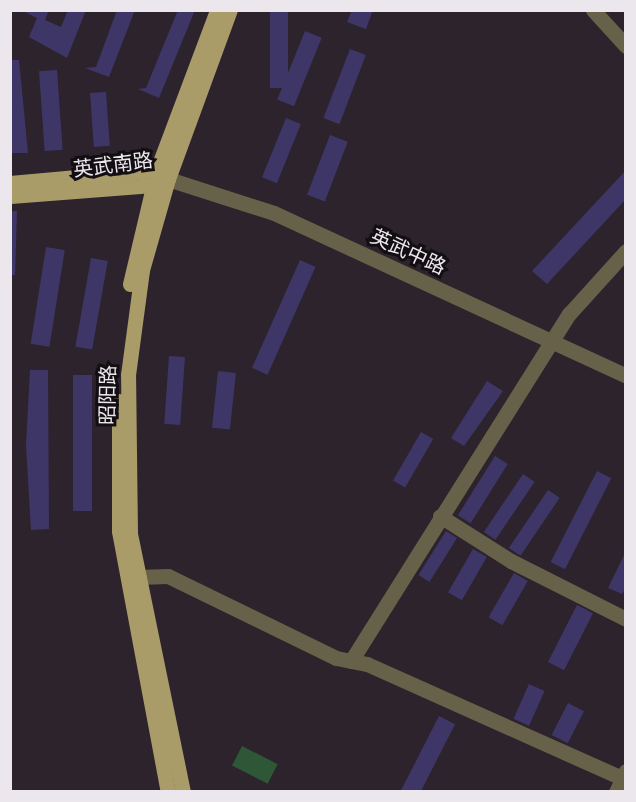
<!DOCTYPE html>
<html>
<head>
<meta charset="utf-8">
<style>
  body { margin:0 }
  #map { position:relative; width:636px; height:802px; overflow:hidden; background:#2c232d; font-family:"Nunito Sans","Noto Sans SC",sans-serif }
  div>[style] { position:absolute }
  .green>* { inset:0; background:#2e5738; transform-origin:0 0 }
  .building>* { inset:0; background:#3f3668; transform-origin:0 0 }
  .minor>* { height:15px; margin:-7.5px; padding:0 7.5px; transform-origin:7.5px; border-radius:7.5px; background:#686149 }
  .major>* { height:15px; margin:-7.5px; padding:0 7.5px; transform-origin:7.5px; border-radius:7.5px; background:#aa9c69 }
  span { translate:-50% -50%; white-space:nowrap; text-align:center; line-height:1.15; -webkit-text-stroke:6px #120e12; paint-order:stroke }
  .street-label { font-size:20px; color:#ece6ed }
  .frame { position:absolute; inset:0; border:12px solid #ece6ed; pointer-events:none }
</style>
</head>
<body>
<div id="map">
  <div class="green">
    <i style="left:242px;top:746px;width:40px;height:22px;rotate:27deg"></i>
  </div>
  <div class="building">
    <i style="clip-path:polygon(21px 10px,49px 10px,45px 20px,61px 27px,68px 10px,86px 10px,67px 58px,29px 37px,37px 18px)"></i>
    <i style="clip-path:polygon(117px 10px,135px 10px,109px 77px,85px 68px,96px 67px)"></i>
    <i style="clip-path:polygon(178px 10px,195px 10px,159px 98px,138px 89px,146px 88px)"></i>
    <i style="left:270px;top:10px;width:18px;height:78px"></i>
    <i style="clip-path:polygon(352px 10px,373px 10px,366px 29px,347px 22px)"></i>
    <i style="left:305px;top:31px;width:18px;height:74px;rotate:22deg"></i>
    <i style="left:350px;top:49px;width:17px;height:74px;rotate:21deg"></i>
    <i style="clip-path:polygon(10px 60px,19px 60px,28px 153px,10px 153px)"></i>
    <i style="left:57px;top:70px;width:80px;height:18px;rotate:86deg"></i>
    <i style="left:106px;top:92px;width:54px;height:16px;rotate:86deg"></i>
    <i style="left:286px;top:118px;width:16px;height:64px;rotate:22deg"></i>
    <i style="left:330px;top:135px;width:19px;height:64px;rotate:21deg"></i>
    <i style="clip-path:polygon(626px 170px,626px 199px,547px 284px,532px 271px)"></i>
    <i style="clip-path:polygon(10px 211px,17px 211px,15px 275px,10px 275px)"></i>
    <i style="left:46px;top:247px;width:19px;height:98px;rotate:9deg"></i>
    <i style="left:91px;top:258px;width:17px;height:90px;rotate:10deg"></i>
    <i style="left:300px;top:260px;width:17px;height:118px;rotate:24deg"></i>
    <i style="left:169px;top:356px;width:16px;height:68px;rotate:4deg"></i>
    <i style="clip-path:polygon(30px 370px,48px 370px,49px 529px,31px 530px,26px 445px)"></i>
    <i style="left:218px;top:371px;width:18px;height:57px;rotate:6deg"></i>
    <i style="left:73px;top:375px;width:19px;height:136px"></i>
    <i style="clip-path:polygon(487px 381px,503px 391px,464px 446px,451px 438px)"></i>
    <i style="left:421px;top:432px;width:14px;height:56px;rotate:30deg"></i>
    <i style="left:495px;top:456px;width:15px;height:70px;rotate:32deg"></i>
    <i style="left:597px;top:471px;width:16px;height:102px;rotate:27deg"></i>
    <i style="left:523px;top:474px;width:14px;height:70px;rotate:34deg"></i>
    <i style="left:548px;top:490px;width:14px;height:70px;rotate:34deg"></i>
    <i style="left:446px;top:531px;width:13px;height:52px;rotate:32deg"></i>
    <i style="left:473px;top:549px;width:16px;height:50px;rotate:30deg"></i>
    <i style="clip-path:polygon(626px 551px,626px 588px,622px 594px,608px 588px)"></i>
    <i style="left:514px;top:573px;width:16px;height:51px;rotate:30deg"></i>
    <i style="left:577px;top:605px;width:18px;height:64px;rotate:27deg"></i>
    <i style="left:529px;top:684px;width:17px;height:38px;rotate:24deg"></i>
    <i style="left:568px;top:703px;width:18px;height:36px;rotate:27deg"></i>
    <i style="left:439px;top:716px;width:18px;height:84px;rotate:27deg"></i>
  </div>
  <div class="minor">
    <i style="left:593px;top:10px;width:49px;rotate:47.5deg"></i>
    <i style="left:168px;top:179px;width:111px;rotate:17.8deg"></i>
    <i style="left:274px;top:213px;width:388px;rotate:24.8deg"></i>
    <i style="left:440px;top:516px;width:84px;rotate:32.4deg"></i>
    <i style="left:511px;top:561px;width:129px;rotate:26.8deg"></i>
    <i style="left:138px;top:577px;width:30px;rotate:-2deg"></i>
    <i style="left:168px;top:576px;width:187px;rotate:26deg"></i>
    <i style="left:336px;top:658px;width:32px;rotate:11deg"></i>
    <i style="left:367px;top:664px;width:279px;rotate:24.1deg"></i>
    <i style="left:351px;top:661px;width:410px;rotate:-57.9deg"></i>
    <i style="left:569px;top:314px;width:85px;rotate:-47.9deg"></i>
    <i style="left:616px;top:792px;width:23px;rotate:-65deg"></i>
  </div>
  <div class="major">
    <i style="left:10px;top:183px;width:148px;rotate:-5.1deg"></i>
    <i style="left:157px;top:170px;width:14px;rotate:39deg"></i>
    <i style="left:168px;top:179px;width:16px;rotate:158deg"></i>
    <i style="left:153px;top:185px;width:143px;rotate:175.6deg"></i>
    <i style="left:130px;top:284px;width:117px;rotate:-76.7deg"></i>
    <i style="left:157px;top:170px;width:171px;rotate:-69.4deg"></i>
    <i style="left:119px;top:401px;width:130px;rotate:90deg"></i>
    <i style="left:119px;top:531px;width:266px;rotate:79.4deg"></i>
    <i style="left:183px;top:792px;width:263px;rotate:-101.6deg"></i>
    <i style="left:130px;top:534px;width:159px;rotate:-90.7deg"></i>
    <i style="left:128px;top:375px;width:106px;rotate:-82.4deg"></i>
    <i style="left:142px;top:270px;width:95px;rotate:-74.1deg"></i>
    <i style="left:168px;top:179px;width:180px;rotate:-69.9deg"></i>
  </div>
  <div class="street-label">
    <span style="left:113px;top:165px;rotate:-7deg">英武南路</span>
    <span style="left:408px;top:252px;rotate:25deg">英武中路</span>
    <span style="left:108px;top:395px;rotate:-89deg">昭阳路</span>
  </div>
  <div class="frame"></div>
</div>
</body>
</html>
